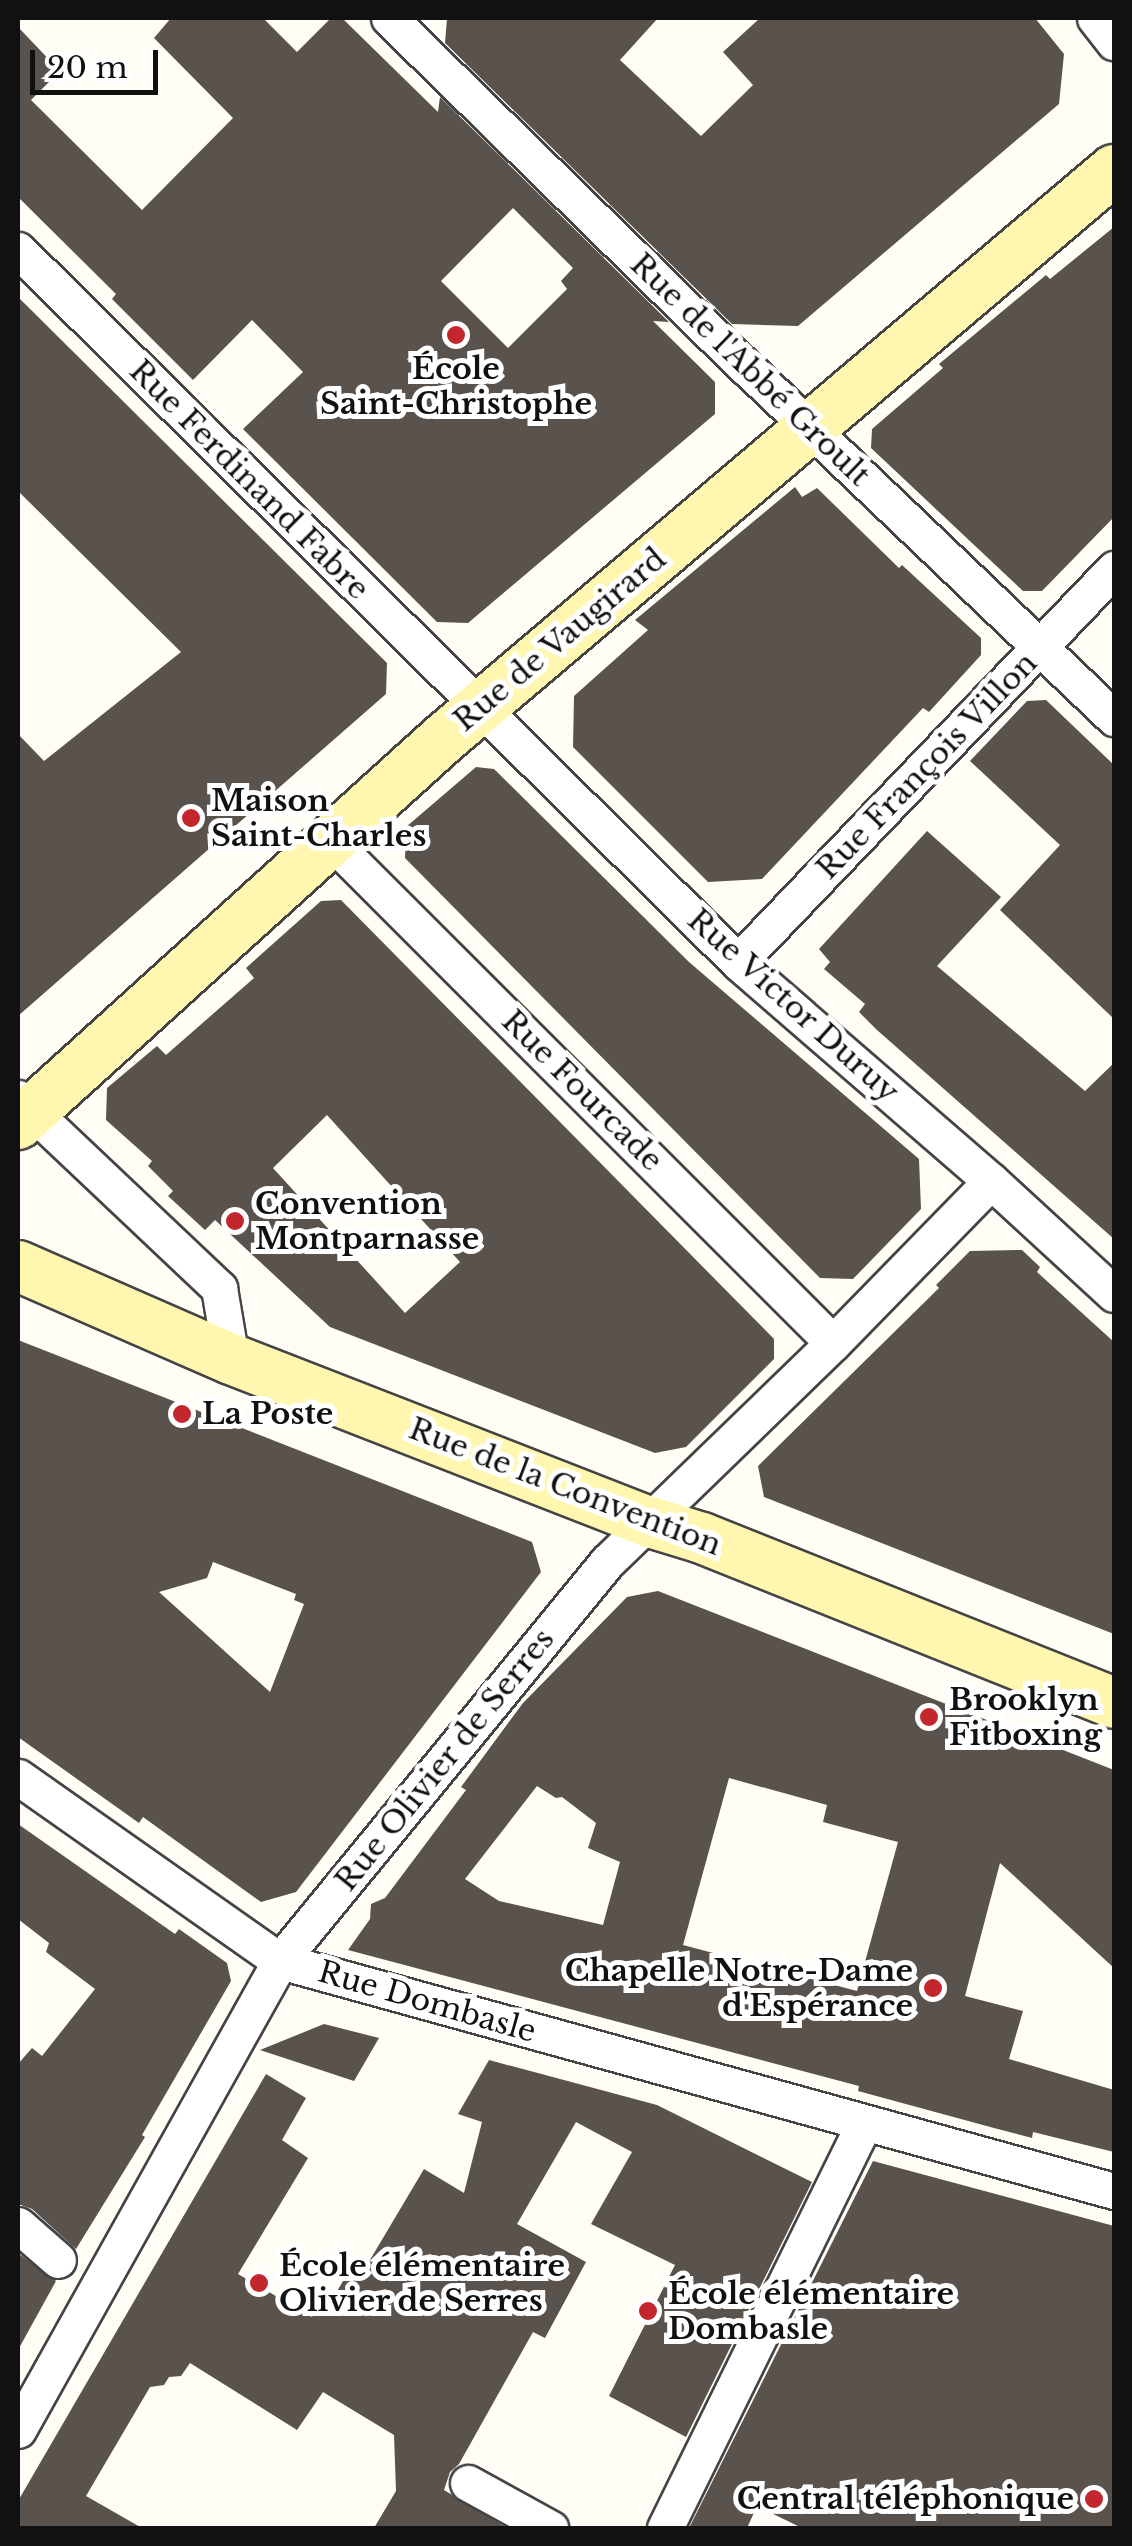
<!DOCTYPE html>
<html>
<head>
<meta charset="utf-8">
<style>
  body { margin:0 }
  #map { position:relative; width:1132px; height:2546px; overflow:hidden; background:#fffdf5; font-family:"Libre Baskerville",serif }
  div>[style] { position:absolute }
  .building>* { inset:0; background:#5a524d }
  .roads { filter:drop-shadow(2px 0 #444) drop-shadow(-2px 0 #444) drop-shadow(0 2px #444) drop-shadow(0 -2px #444) }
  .street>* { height:35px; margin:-17.5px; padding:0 17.5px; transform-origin:17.5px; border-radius:17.5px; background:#fff }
  .secondary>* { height:50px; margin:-25px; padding:0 25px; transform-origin:25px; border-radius:25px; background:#fff6b0 }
  .dots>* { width:28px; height:28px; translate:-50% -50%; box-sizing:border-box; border:5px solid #fff; border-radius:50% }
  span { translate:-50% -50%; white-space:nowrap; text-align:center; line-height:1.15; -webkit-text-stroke:10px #fff; paint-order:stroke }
  .poi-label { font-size:30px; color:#111; font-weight:700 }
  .left { translate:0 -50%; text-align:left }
  .right { translate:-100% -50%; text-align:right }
  .street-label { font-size:30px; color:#111 }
  .frame { position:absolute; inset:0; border:20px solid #111; pointer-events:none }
  .scale { position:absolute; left:30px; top:50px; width:128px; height:45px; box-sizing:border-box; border:5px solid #111; border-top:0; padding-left:12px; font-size:30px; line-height:35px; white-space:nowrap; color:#111; -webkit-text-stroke:8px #fff; paint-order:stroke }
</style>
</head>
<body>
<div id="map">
  <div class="building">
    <i style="clip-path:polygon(evenodd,171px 18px,263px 18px,297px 52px,331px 18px,342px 18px,438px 112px,440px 97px,669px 322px,653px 321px,715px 382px,715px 414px,468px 623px,437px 622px,243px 429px,303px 372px,252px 320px,193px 380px,112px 299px,116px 294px,18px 197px,18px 27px,60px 71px,31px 100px,142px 210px,233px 118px,154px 38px,171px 18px,513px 208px,573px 268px,561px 281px,567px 289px,508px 348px,441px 281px,513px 208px)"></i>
    <i style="clip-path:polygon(447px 18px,658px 18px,620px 60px,701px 136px,753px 85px,723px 52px,760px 18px,1035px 18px,1064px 54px,1059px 104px,798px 326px,732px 324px,445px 43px)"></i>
    <i style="clip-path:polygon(1114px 227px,1114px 517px,1042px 591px,1023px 591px,871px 448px,872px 429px,943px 368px,939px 364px,1046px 275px,1050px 279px)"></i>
    <i style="clip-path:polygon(18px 297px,387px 663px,386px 694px,18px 1016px,18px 734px,44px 761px,181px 652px,18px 491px)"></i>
    <i style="clip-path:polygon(795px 487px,802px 497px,817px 488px,899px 568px,902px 565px,981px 638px,981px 655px,929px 712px,923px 708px,762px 879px,708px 882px,573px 747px,574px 696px,648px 630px,635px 620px)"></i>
    <i style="clip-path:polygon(1046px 700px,1114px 765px,1114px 1019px,1000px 910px,1060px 845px,970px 761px,1027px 701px)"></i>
    <i style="clip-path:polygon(476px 767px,494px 769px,689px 962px,919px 1159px,921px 1209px,853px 1279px,820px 1278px,405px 858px,406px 827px)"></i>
    <i style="clip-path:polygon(927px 831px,1001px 897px,937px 966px,1085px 1091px,1114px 1063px,1114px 1239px,877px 1030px,859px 1012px,865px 1004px,824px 969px,830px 962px,819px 949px)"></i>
    <i style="clip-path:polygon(evenodd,341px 900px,774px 1339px,774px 1359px,686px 1447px,655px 1453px,330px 1327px,215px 1220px,205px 1230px,168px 1196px,173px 1191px,148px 1166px,152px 1161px,106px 1120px,107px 1088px,157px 1046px,166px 1055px,254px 978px,246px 968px,321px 901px,341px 900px,327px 1115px,460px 1262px,405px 1313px,273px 1168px,327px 1115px)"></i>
    <i style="clip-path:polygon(1022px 1250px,1040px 1267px,1037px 1272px,1114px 1342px,1114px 1634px,764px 1497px,758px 1466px,939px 1288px,936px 1285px,970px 1251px)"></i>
    <i style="clip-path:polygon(evenodd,18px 1340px,532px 1542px,541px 1572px,296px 1892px,261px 1902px,143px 1817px,139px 1823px,18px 1737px,18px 1340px,213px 1562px,296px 1594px,294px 1600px,304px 1604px,270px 1692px,159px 1592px,207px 1578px,213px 1562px)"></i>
    <i style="clip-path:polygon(evenodd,658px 1591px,1114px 1770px,1114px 1968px,1000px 1863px,965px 1996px,1023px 2011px,1009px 2059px,1114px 2090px,1114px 2152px,1033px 2132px,1032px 2138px,994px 2128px,858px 2091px,859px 2086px,348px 1950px,370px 1919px,371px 1904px,385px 1898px,466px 1790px,461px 1787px,523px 1703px,627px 1597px,658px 1591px,729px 1778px,827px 1805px,823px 1822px,898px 1842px,857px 1991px,683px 1945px,729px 1778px,658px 1591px,537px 1786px,556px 1798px,562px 1797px,596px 1823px,588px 1848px,620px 1862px,603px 1925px,499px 1901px,465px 1879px,537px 1786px)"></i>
    <i style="clip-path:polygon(18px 1824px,175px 1934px,179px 1929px,227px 1963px,231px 1981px,142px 2135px,145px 2137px,76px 2249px,32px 2209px,18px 2204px,18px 2064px,32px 2048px,42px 2056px,95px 1989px,46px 1952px,49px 1943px,18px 1919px)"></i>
    <i style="clip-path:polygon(324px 2024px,379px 2038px,354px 2081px,260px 2050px)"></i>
    <i style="clip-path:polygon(489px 2060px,657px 2105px,812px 2182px,686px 2437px,609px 2396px,675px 2265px,591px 2224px,632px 2152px,576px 2122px,517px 2224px,586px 2262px,545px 2338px,533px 2332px,459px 2464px,450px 2472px,444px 2490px,507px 2528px,374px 2528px,396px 2491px,394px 2435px,323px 2392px,297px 2430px,190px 2363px,181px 2376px,169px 2377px,164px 2385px,150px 2387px,86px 2496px,142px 2528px,18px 2528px,18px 2501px,266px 2074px,306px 2098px,282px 2140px,308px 2158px,238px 2274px,312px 2317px,316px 2307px,325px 2312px,350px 2269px,361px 2275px,424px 2169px,464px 2193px,482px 2122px,458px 2114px)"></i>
    <i style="clip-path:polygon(873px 2161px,1114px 2226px,1114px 2528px,802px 2528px,757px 2506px,747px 2528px,689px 2528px)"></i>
    <i style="clip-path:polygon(18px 2253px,56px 2281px,18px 2350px)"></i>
  </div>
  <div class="roads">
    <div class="street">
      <i style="left:389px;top:18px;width:499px;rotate:44.4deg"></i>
      <i style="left:746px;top:367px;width:509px;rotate:43.65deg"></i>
      <i style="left:1095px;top:18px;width:31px;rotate:52deg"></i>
      <i style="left:18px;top:250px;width:1013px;rotate:44.68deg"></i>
      <i style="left:738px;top:962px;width:335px;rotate:40.9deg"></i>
      <i style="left:991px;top:1181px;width:167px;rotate:42.6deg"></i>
      <i style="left:330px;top:840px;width:711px;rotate:45deg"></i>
      <i style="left:738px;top:962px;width:544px;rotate:-46.27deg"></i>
      <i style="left:18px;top:1098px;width:277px;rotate:43.4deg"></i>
      <i style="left:219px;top:1288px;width:72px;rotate:80.4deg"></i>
      <i style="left:18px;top:1777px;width:320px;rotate:35.1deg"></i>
      <i style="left:280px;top:1961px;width:865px;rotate:15.42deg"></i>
      <i style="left:18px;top:2225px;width:53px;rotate:41.2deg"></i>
      <i style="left:18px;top:2430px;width:537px;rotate:-60.81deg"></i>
      <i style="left:280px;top:1961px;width:516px;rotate:-50.66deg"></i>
      <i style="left:607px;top:1562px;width:315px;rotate:-44.1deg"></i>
      <i style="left:833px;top:1343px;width:226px;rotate:-45.7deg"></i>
      <i style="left:468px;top:2483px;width:94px;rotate:28.8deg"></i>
      <i style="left:665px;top:2528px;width:450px;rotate:-63.8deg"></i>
    </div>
    <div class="secondary">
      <i style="left:18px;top:1124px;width:573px;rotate:-42.17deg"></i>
      <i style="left:443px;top:739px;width:880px;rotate:-40.3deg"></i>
      <i style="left:18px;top:1266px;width:232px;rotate:23.6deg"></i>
      <i style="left:231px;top:1359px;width:450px;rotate:21.3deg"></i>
      <i style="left:650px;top:1522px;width:54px;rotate:17.1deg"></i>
      <i style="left:702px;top:1538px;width:444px;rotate:21.8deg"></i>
    </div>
  </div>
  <div class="dots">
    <i style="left:456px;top:335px;background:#c4262e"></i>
    <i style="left:191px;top:818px;background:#c4262e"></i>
    <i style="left:235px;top:1221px;background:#c4262e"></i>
    <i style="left:182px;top:1414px;background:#c4262e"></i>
    <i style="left:929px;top:1717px;background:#c4262e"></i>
    <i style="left:933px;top:1988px;background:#c4262e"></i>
    <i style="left:259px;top:2283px;background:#c4262e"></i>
    <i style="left:648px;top:2311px;background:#c4262e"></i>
    <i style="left:1094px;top:2499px;background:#c4262e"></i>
  </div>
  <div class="poi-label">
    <span style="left:456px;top:386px">École<br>Saint-Christophe</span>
    <span class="left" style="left:211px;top:818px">Maison<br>Saint-Charles</span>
    <span class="left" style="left:255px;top:1221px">Convention<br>Montparnasse</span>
    <span class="left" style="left:202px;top:1414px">La Poste</span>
    <span class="left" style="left:949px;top:1717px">Brooklyn<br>Fitboxing</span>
    <span class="right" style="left:913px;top:1988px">Chapelle Notre-Dame<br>d'Espérance</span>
    <span class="left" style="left:279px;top:2283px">École élémentaire<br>Olivier de Serres</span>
    <span class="left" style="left:668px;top:2311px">École élémentaire<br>Dombasle</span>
    <span class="right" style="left:1074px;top:2499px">Central téléphonique</span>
  </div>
  <div class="street-label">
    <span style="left:750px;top:370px;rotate:44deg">Rue de l'Abbé Groult</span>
    <span style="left:249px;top:480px;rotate:45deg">Rue Ferdinand Fabre</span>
    <span style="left:560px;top:640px;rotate:-40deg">Rue de Vaugirard</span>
    <span style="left:927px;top:766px;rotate:-46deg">Rue François Villon</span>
    <span style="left:793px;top:1006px;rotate:42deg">Rue Victor Duruy</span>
    <span style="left:582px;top:1091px;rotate:45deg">Rue Fourcade</span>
    <span style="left:565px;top:1487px;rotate:21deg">Rue de la Convention</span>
    <span style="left:445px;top:1760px;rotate:-51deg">Rue Olivier de Serres</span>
    <span style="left:427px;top:2002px;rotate:16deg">Rue Dombasle</span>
  </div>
  <div class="frame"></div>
  <div class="scale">20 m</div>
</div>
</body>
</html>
